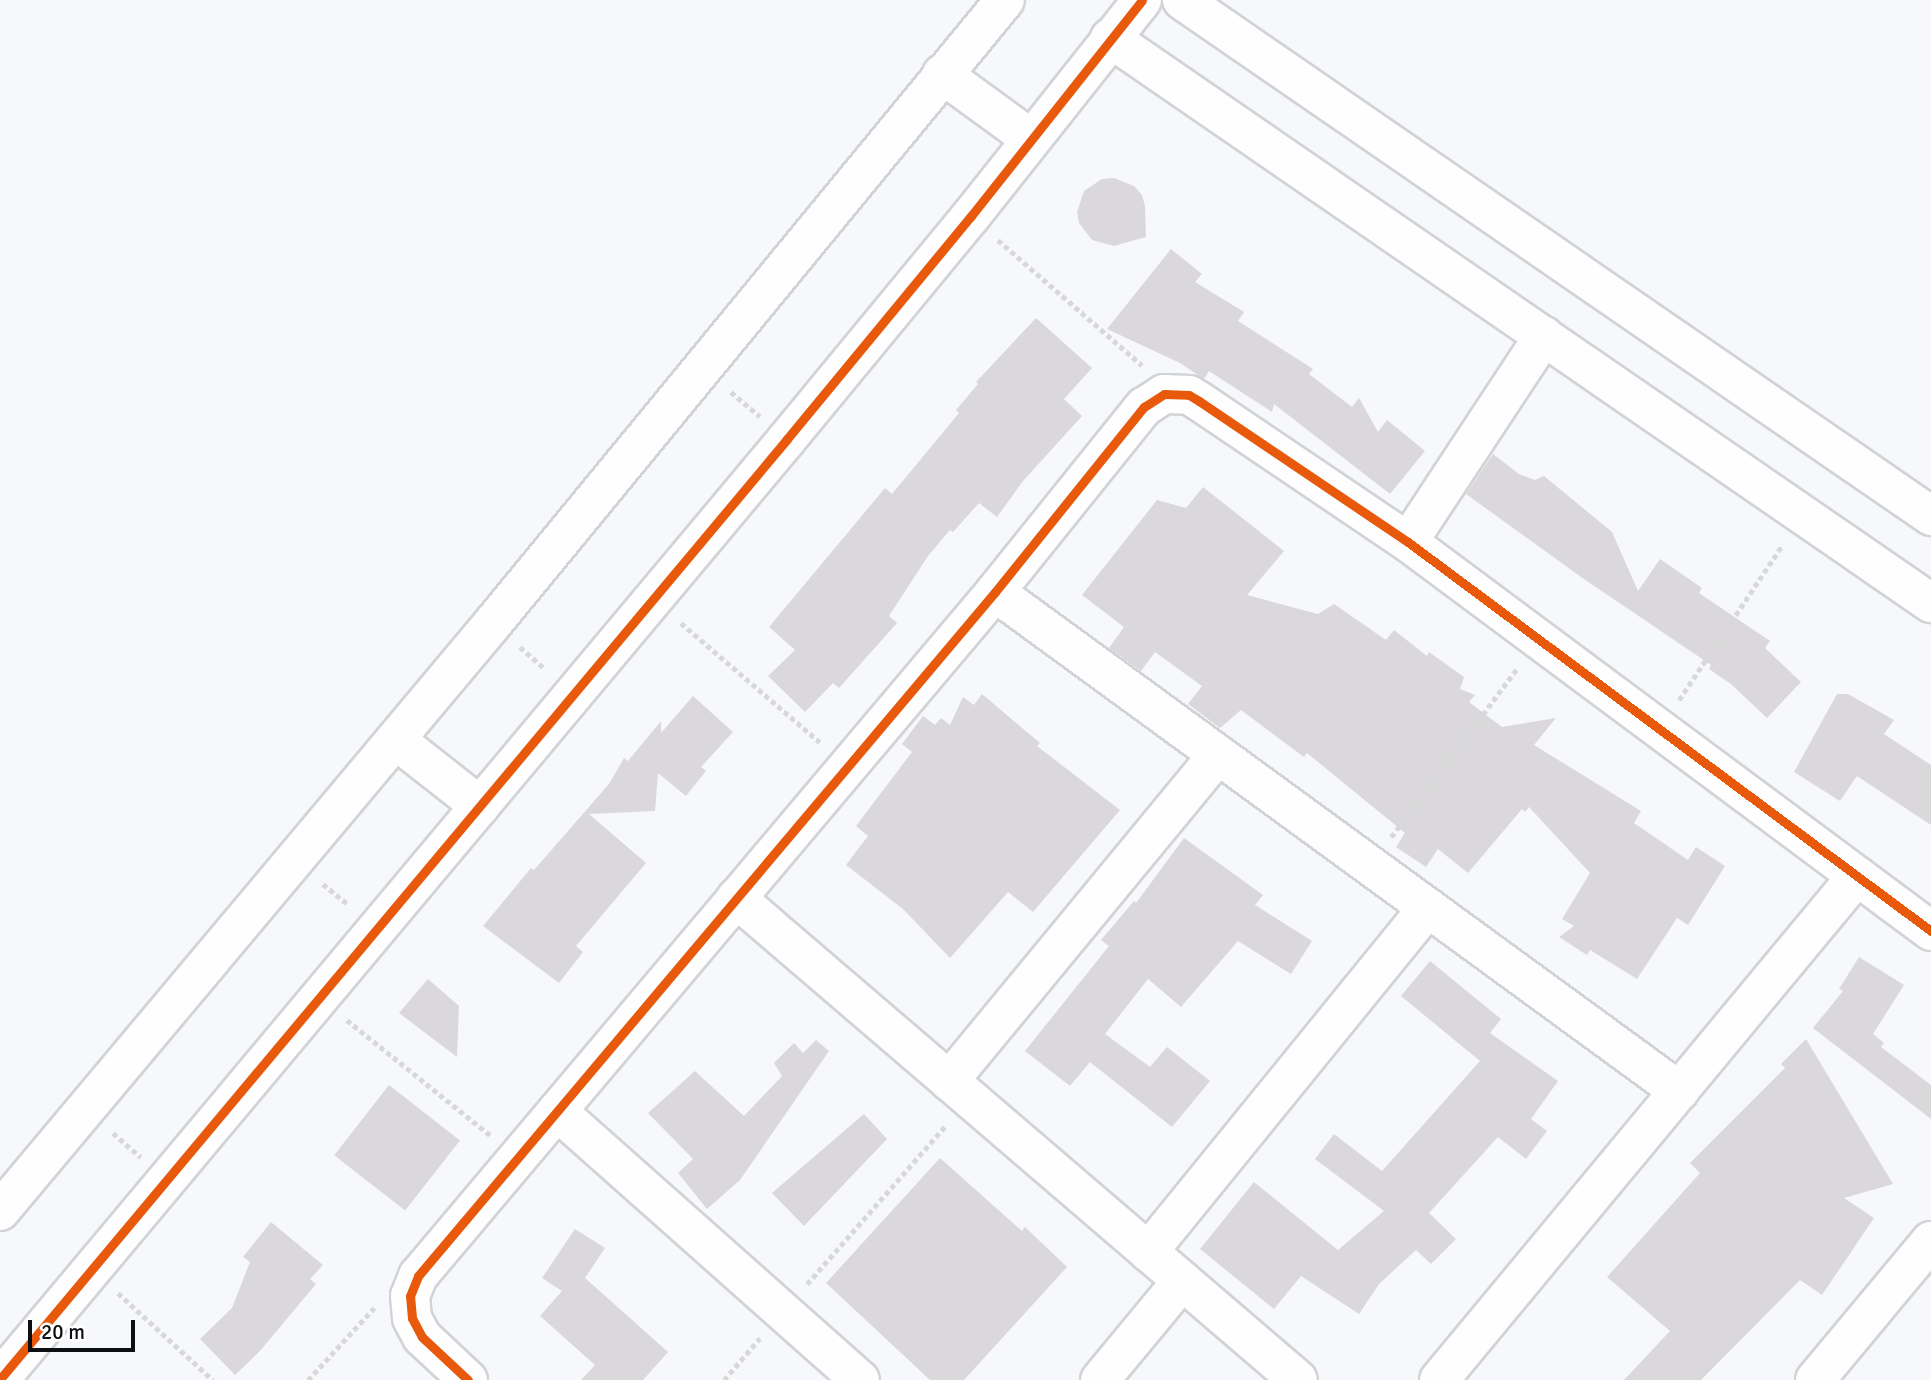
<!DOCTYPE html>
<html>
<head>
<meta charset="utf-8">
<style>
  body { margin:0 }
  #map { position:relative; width:1931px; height:1380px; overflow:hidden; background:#f7f8fc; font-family:Signika,sans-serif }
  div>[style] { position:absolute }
  .building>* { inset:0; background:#dad8db; transform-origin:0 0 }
  .path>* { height:4.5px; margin-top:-2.25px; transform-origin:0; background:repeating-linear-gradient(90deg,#d8d8d9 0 5px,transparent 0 8.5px) }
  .roads { filter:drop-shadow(2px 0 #d2d3d6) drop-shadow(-2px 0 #d2d3d6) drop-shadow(0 2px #d2d3d6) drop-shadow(0 -2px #d2d3d6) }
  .minor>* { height:38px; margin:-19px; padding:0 19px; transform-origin:19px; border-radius:19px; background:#fefeff }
  .cycleway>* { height:9px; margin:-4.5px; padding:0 4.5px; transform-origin:4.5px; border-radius:4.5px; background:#e8590c }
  span { translate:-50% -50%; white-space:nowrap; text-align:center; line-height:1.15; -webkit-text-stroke:5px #fff; paint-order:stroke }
  .scale { position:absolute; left:28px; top:1320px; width:107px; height:32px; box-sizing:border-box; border:4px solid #0e0f12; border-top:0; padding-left:9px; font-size:21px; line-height:24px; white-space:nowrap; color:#0e0f12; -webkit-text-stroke:5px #fff; paint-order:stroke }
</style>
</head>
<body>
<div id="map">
  <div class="building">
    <i style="clip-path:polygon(1114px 178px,1134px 186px,1142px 195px,1145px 206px,1146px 237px,1114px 246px,1092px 240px,1079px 223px,1077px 212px,1084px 191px,1102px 179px)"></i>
    <i style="clip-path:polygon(1171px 249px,1202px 274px,1195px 282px,1244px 312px,1238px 321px,1313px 369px,1309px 374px,1352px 407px,1359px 398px,1378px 432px,1387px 420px,1425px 451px,1390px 494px,1274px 404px,1272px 412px,1209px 371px,1204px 379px,1180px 363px,1107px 329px)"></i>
    <i style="clip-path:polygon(1036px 318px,1092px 368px,1064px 399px,1082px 416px,1023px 481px,997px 517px,979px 503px,953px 532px,950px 530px,928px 556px,889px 616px,897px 623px,839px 688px,833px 683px,805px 712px,768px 676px,795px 650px,769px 627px,885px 488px,892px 494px,959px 413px,956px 410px,978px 384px,976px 382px)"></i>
    <i style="clip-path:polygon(1493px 454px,1519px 474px,1535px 480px,1544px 476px,1612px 532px,1638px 591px,1660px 559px,1702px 588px,1699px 593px,1770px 641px,1765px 648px,1801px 682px,1767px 718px,1731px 684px,1709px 669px,1711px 665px,1581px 577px,1466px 494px)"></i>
    <i style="clip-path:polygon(1203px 487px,1284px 551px,1247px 595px,1318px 614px,1334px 604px,1386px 640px,1394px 630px,1427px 656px,1429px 652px,1464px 677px,1460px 689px,1475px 695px,1469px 702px,1502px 727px,1556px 718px,1534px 745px,1641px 811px,1634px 823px,1688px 860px,1696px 847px,1725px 866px,1688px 925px,1677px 918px,1637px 979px,1590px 950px,1587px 955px,1559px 937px,1574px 926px,1562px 919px,1590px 873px,1529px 807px,1525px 812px,1522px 809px,1468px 873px,1438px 849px,1426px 867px,1396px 847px,1405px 833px,1307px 753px,1304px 757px,1241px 710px,1220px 728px,1188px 704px,1202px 686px,1155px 652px,1141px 671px,1109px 648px,1124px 627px,1082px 595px,1157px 500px,1186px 508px)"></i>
    <i style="clip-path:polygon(982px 694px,1040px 743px,1037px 746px,1120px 810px,1033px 912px,1008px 892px,950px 958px,903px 909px,846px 865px,868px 836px,856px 826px,912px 752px,902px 744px,923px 716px,935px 725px,941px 718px,950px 725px,963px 697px,974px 705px)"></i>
    <i style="clip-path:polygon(1837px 694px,1848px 694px,1894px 720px,1884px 734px,1931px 765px,1931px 825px,1857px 776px,1840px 801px,1794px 772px)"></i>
    <i style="clip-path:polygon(693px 696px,733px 732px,701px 767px,706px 771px,686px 796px,658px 773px,655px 811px,589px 814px,646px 863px,576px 946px,583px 952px,559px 983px,483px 926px,531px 868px,534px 870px,609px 784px,624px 758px,628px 761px,661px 721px,661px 733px)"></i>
    <i style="clip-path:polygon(1184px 838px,1263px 895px,1255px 905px,1312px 941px,1291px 974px,1238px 941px,1181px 1007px,1148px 979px,1105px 1034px,1150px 1067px,1167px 1047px,1210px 1081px,1172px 1127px,1090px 1062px,1070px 1086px,1025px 1051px,1109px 946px,1101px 940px,1134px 901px,1136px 903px)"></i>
    <i style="clip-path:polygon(1859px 957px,1904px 985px,1873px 1034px,1884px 1043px,1881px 1047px,1931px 1085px,1931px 1119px,1813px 1028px,1843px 991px,1839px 989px)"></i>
    <i style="clip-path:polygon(1430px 961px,1501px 1019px,1490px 1033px,1558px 1081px,1531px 1119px,1547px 1131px,1526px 1159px,1498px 1137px,1429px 1213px,1456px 1239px,1431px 1264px,1416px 1250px,1379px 1284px,1359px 1314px,1301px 1276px,1274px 1309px,1200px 1249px,1254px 1182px,1338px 1250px,1384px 1211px,1315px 1159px,1334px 1134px,1382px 1171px,1480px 1061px,1401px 996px)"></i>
    <i style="clip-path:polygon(428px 979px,459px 1006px,457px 1057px,399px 1013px)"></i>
    <i style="clip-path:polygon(1806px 1039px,1893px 1184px,1844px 1198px,1874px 1218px,1822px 1295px,1800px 1280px,1701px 1380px,1624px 1380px,1670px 1331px,1607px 1277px,1700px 1173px,1690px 1163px,1785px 1068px,1781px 1064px)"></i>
    <i style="clip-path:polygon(816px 1040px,829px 1051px,740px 1180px,707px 1209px,678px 1173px,693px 1159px,648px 1113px,695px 1071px,744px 1116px,782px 1076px,774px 1063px,794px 1043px,803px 1053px)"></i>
    <i style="left:389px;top:1085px;width:90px;height:89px;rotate:38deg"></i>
    <i style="clip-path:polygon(864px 1114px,887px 1139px,804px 1226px,772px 1193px)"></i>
    <i style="clip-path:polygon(940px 1158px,1022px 1231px,1025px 1227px,1067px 1267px,964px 1380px,930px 1380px,826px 1283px)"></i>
    <i style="clip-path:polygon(271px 1222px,323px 1265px,310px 1279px,316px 1284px,259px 1352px,235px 1375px,200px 1339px,232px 1308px,250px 1262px,243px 1257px)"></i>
    <i style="clip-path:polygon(575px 1229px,605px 1248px,585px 1278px,668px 1352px,643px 1380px,581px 1380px,595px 1365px,540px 1316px,562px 1291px,542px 1278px)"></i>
  </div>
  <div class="path">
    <i style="left:998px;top:240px;width:191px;rotate:41deg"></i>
    <i style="left:731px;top:392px;width:38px;rotate:40deg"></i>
    <i style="left:681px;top:623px;width:183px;rotate:40.6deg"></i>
    <i style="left:520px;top:647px;width:33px;rotate:41deg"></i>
    <i style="left:1679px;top:700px;width:187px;rotate:-56.3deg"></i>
    <i style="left:1391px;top:837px;width:212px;rotate:-53.2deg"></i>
    <i style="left:323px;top:884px;width:33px;rotate:39deg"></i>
    <i style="left:347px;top:1020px;width:184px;rotate:38.8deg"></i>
    <i style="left:113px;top:1133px;width:37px;rotate:41deg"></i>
    <i style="left:807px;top:1284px;width:211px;rotate:-48.8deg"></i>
    <i style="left:118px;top:1293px;width:129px;rotate:42.5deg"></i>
    <i style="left:308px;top:1380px;width:98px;rotate:-47.5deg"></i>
    <i style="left:724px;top:1380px;width:55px;rotate:-49.4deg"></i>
  </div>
  <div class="roads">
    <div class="minor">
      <i style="left:1182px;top:0;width:910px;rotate:34.56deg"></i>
      <i style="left:1110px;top:38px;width:997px;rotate:34.54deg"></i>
      <i style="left:942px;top:74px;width:110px;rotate:36.1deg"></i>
      <i style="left:1408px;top:542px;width:247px;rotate:-56.6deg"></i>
      <i style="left:995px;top:592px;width:847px;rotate:36.11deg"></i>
      <i style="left:396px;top:740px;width:107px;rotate:38.2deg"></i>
      <i style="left:736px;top:898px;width:740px;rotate:40.62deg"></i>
      <i style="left:949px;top:1081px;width:423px;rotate:-50.5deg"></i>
      <i style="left:557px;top:1111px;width:405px;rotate:41.6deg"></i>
      <i style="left:0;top:1211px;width:767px;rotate:-50.02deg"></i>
      <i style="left:493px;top:623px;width:806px;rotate:-50.59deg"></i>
      <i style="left:1148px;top:1252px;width:444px;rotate:-50.9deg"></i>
      <i style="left:0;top:1379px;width:1226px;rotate:-50.06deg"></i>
      <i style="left:787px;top:439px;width:289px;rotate:-50.5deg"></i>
      <i style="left:971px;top:216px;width:275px;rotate:-51.6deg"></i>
      <i style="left:468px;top:1380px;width:63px;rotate:-136.9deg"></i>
      <i style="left:422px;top:1337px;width:21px;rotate:-118deg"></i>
      <i style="left:412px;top:1318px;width:22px;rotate:-95deg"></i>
      <i style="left:410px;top:1296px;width:22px;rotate:-68deg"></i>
      <i style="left:418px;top:1276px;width:895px;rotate:-49.85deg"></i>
      <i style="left:995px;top:592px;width:238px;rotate:-51.2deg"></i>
      <i style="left:1144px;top:407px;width:24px;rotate:-33deg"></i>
      <i style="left:1164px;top:394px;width:25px;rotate:2deg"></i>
      <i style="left:1189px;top:395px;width:12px;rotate:31deg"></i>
      <i style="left:1199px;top:401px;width:252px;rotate:34deg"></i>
      <i style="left:1408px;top:542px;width:652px;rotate:36.64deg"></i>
      <i style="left:1100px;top:1380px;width:129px;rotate:-50.4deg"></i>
      <i style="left:1439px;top:1380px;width:655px;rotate:-50.33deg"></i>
      <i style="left:1815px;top:1380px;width:181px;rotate:-50.2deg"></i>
    </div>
  </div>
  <div class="cycleway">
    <i style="left:0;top:1379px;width:1226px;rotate:-50.06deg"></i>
    <i style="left:787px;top:439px;width:289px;rotate:-50.5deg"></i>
    <i style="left:971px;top:216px;width:275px;rotate:-51.6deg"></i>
    <i style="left:468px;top:1380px;width:63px;rotate:-136.9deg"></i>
    <i style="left:422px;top:1337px;width:21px;rotate:-118deg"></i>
    <i style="left:412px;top:1318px;width:22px;rotate:-95deg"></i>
    <i style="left:410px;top:1296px;width:22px;rotate:-68deg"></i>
    <i style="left:418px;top:1276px;width:895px;rotate:-49.85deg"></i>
    <i style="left:995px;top:592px;width:238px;rotate:-51.2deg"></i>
    <i style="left:1144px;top:407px;width:24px;rotate:-33deg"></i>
    <i style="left:1164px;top:394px;width:25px;rotate:2deg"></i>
    <i style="left:1189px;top:395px;width:12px;rotate:31deg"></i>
    <i style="left:1199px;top:401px;width:252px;rotate:34deg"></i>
    <i style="left:1408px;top:542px;width:652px;rotate:36.64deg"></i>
  </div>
  <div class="scale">20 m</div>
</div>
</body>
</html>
